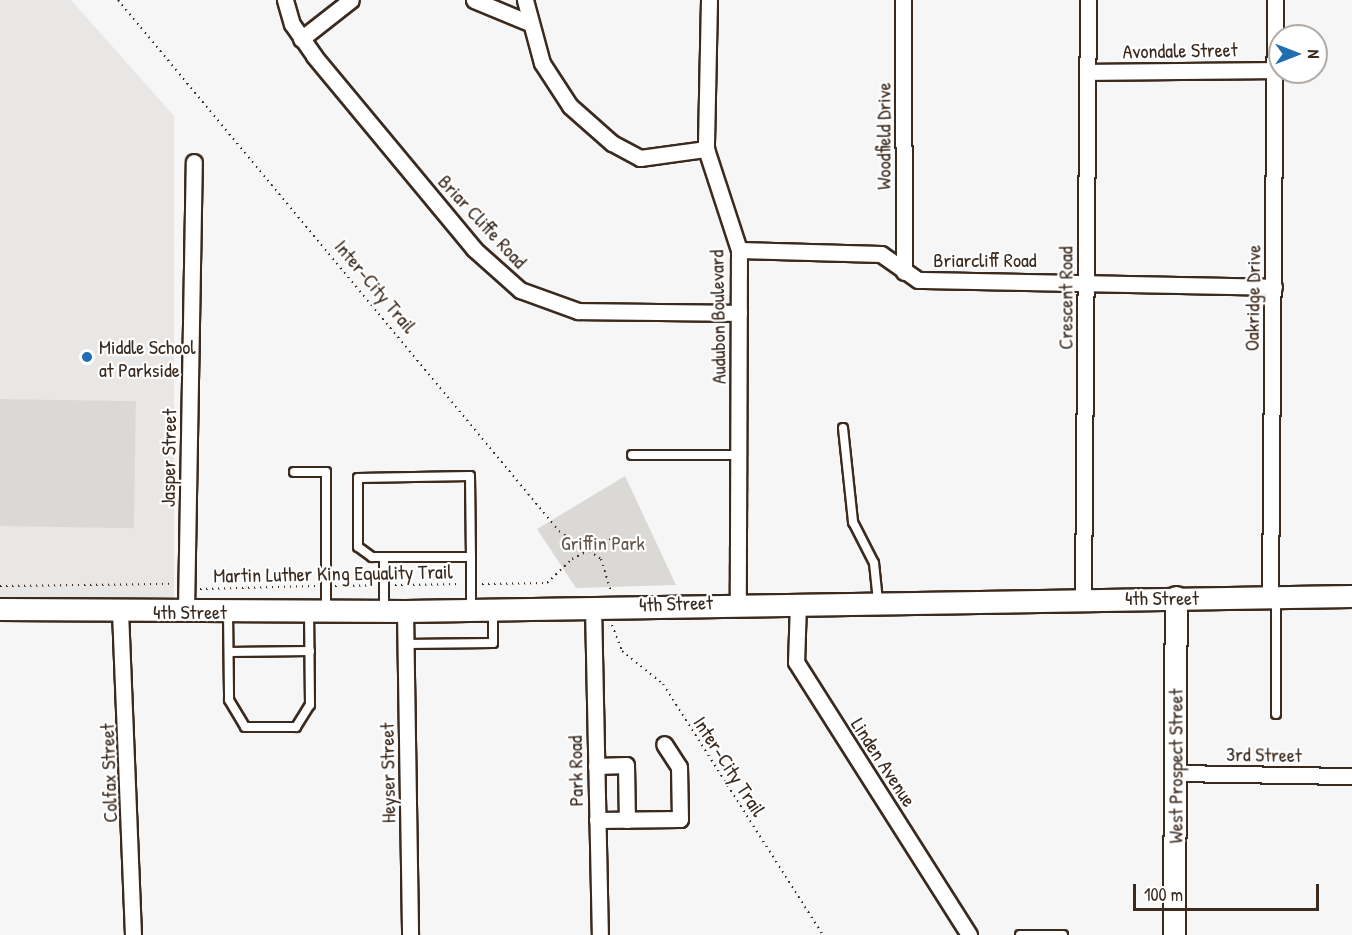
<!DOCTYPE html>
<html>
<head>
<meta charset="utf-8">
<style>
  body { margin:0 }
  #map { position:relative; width:1352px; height:935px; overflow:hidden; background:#f7f6f6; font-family:"Patrick Hand",sans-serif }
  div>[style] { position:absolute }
  .built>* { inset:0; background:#e9e7e6 }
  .green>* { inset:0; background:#dbd9d6; transform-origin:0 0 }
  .path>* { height:2px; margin-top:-1px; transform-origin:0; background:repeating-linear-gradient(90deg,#3b2a1e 0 1.5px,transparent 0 6px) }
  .roads { filter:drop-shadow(2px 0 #3b2a1e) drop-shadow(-2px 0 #3b2a1e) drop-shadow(0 2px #3b2a1e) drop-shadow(0 -2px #3b2a1e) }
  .lane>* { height:8px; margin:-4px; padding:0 4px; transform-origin:4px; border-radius:4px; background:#fff }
  .street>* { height:15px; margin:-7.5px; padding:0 7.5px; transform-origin:7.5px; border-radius:7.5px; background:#fff }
  .secondary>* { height:21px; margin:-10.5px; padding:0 10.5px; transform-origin:10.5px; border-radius:10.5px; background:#fff }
  .dots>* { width:16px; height:16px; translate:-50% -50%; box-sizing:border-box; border:3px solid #fff; border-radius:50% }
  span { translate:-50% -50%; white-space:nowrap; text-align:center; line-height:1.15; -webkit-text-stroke:4.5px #fff; paint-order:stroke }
  .street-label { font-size:20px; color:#3b2a1e }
  .poi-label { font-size:20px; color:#3b2a1e }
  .left { translate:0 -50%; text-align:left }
  .park-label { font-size:20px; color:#63564c }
  .north { position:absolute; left:1268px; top:24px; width:60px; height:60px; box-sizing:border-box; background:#fff; border:2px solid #b1aaa5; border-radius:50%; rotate:90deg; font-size:16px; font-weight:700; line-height:24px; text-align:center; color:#3b2a1e }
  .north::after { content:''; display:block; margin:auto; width:21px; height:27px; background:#1f6fb2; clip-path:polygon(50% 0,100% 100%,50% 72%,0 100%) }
  .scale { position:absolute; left:1133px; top:884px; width:186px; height:27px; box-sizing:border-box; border:3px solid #3b2a1e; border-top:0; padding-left:8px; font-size:18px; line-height:21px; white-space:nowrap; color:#3b2a1e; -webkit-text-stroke:4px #fff; paint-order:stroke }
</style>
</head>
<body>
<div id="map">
  <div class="built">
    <i style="clip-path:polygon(0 0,71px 0,174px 116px,174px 601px,0 599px)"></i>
  </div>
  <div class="green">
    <i style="left:0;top:399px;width:136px;height:127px;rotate:1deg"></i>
    <i style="clip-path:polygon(625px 476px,676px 585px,576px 588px,537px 529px)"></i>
  </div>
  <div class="path">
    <i style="left:118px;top:0;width:690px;rotate:50.29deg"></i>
    <i style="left:559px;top:531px;width:50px;rotate:33.7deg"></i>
    <i style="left:601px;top:559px;width:34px;rotate:73deg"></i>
    <i style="left:482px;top:584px;width:65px;rotate:-0.9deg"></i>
    <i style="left:547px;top:583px;width:35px;rotate:-44deg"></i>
    <i style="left:572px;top:559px;width:48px;rotate:-27.1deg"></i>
    <i style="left:395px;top:585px;width:66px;rotate:-0.9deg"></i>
    <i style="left:0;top:586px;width:174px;rotate:-0.7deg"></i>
    <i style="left:335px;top:586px;width:39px;rotate:-1deg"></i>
    <i style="left:200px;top:589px;width:117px;rotate:-1.5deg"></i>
    <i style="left:612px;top:625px;width:28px;rotate:69deg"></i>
    <i style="left:622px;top:651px;width:53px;rotate:38.8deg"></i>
    <i style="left:663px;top:684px;width:298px;rotate:57.5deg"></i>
  </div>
  <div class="roads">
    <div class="lane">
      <i style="left:843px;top:428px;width:95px;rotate:83.9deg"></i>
      <i style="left:853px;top:522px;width:46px;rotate:62.9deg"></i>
      <i style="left:874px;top:563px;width:38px;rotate:84deg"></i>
      <i style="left:632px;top:455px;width:107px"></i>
      <i style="left:294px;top:472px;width:32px"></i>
      <i style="left:326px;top:472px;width:137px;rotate:90deg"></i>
      <i style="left:384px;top:557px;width:53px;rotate:90deg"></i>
      <i style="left:471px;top:557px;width:99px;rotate:180deg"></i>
      <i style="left:372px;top:557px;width:17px;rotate:-144deg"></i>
      <i style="left:358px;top:547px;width:69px;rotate:-90deg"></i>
      <i style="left:358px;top:478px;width:112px;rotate:-1deg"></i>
      <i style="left:470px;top:476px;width:81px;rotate:89.3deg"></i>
      <i style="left:471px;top:557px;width:52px;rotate:90deg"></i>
      <i style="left:1276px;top:598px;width:116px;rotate:90deg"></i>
      <i style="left:228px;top:612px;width:88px;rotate:89.3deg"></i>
      <i style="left:229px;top:700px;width:31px;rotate:59deg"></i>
      <i style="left:245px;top:727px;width:51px"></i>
      <i style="left:296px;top:727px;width:26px;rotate:-58deg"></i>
      <i style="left:310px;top:705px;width:94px;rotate:-90.6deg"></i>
      <i style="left:406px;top:644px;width:87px;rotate:-0.7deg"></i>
      <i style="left:493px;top:643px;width:33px;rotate:-90deg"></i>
      <i style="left:229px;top:652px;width:81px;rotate:-0.7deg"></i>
      <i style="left:1020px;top:935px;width:43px"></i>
    </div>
    <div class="street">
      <i style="left:285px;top:0;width:25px;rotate:74deg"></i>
      <i style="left:292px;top:24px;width:39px;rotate:55deg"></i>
      <i style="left:314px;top:56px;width:251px;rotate:50.3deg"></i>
      <i style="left:474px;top:249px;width:62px;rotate:41.7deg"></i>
      <i style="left:520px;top:290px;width:62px;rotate:19.9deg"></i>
      <i style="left:578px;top:311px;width:161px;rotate:0.7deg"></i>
      <i style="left:474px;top:0;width:57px;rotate:22.5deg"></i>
      <i style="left:525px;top:0;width:65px;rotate:74.9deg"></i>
      <i style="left:542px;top:63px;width:51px;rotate:56.9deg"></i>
      <i style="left:570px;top:106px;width:56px;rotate:41.4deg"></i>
      <i style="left:612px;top:143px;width:32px;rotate:28deg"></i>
      <i style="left:640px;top:158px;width:67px;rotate:-7.8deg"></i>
      <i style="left:709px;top:0;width:149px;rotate:91.2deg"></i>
      <i style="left:706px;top:149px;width:106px;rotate:71.9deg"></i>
      <i style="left:739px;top:250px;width:352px;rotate:90.2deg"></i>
      <i style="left:903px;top:0;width:272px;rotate:89.8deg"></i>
      <i style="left:301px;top:39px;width:63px;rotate:-38deg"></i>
      <i style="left:1087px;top:72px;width:187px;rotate:-0.6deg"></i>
      <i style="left:739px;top:250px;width:142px;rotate:1.6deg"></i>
      <i style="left:881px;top:254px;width:45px;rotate:35.1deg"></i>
      <i style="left:918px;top:280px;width:356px;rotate:1.1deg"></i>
      <i style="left:1083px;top:597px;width:597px;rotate:-89.52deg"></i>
      <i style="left:1270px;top:597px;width:597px;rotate:-89.52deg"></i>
      <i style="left:798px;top:603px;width:59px;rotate:91.9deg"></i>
      <i style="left:796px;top:662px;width:323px;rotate:57.6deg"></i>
      <i style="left:593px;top:606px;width:329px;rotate:88.8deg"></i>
      <i style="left:186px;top:610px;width:448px;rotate:-89deg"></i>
      <i style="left:120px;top:611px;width:324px;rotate:87.7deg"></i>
      <i style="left:405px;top:611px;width:324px;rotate:89.1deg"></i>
      <i style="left:596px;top:766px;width:30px;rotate:-2deg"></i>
      <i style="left:626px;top:765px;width:55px;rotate:89deg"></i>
      <i style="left:1175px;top:773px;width:177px;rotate:1deg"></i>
      <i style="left:597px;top:820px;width:83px;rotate:-0.7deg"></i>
      <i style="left:680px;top:819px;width:52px;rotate:-91.1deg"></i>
      <i style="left:679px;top:767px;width:27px;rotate:-123deg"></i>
    </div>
    <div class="secondary">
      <i style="left:0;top:609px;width:405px;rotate:0.3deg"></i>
      <i style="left:405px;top:611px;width:947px;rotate:-0.91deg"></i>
      <i style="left:1174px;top:935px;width:338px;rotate:-89.7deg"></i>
    </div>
  </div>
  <div class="dots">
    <i style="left:87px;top:357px;background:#1f6fb2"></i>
  </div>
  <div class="street-label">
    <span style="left:1180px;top:50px;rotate:-1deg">Avondale Street</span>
    <span style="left:883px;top:136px;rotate:-90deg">Woodfield Drive</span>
    <span style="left:483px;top:221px;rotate:47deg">Briar Cliffe Road</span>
    <span style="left:985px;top:259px">Briarcliff Road</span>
    <span style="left:376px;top:286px;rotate:50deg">Inter-City Trail</span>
    <span style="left:1065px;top:298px;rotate:-90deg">Crescent Road</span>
    <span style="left:1252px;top:298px;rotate:-89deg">Oakridge Drive</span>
    <span style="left:717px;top:317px;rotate:-91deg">Audubon Boulevard</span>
    <span style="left:168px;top:458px;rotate:-89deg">Jasper Street</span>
    <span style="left:333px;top:573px;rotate:-1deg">Martin Luther King Equality Trail</span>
    <span style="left:1162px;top:597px">4th Street</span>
    <span style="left:676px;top:603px;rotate:-2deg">4th Street</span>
    <span style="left:190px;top:611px">4th Street</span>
    <span style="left:1264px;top:754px;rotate:1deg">3rd Street</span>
    <span style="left:884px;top:762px;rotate:57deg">Linden Avenue</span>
    <span style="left:730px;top:766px;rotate:57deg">Inter-City Trail</span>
    <span style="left:1175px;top:766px;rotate:-90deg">West Prospect Street</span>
    <span style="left:575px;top:771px;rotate:-91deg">Park Road</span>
    <span style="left:108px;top:773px;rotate:-92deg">Colfax Street</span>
    <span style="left:387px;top:773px;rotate:-91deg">Heyser Street</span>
  </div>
  <div class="poi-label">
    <span class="left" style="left:99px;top:358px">Middle School<br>at Parkside</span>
  </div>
  <div class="park-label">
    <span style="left:603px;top:542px">Griffin Park</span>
  </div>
  <div class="north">N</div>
  <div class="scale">100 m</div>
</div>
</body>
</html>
